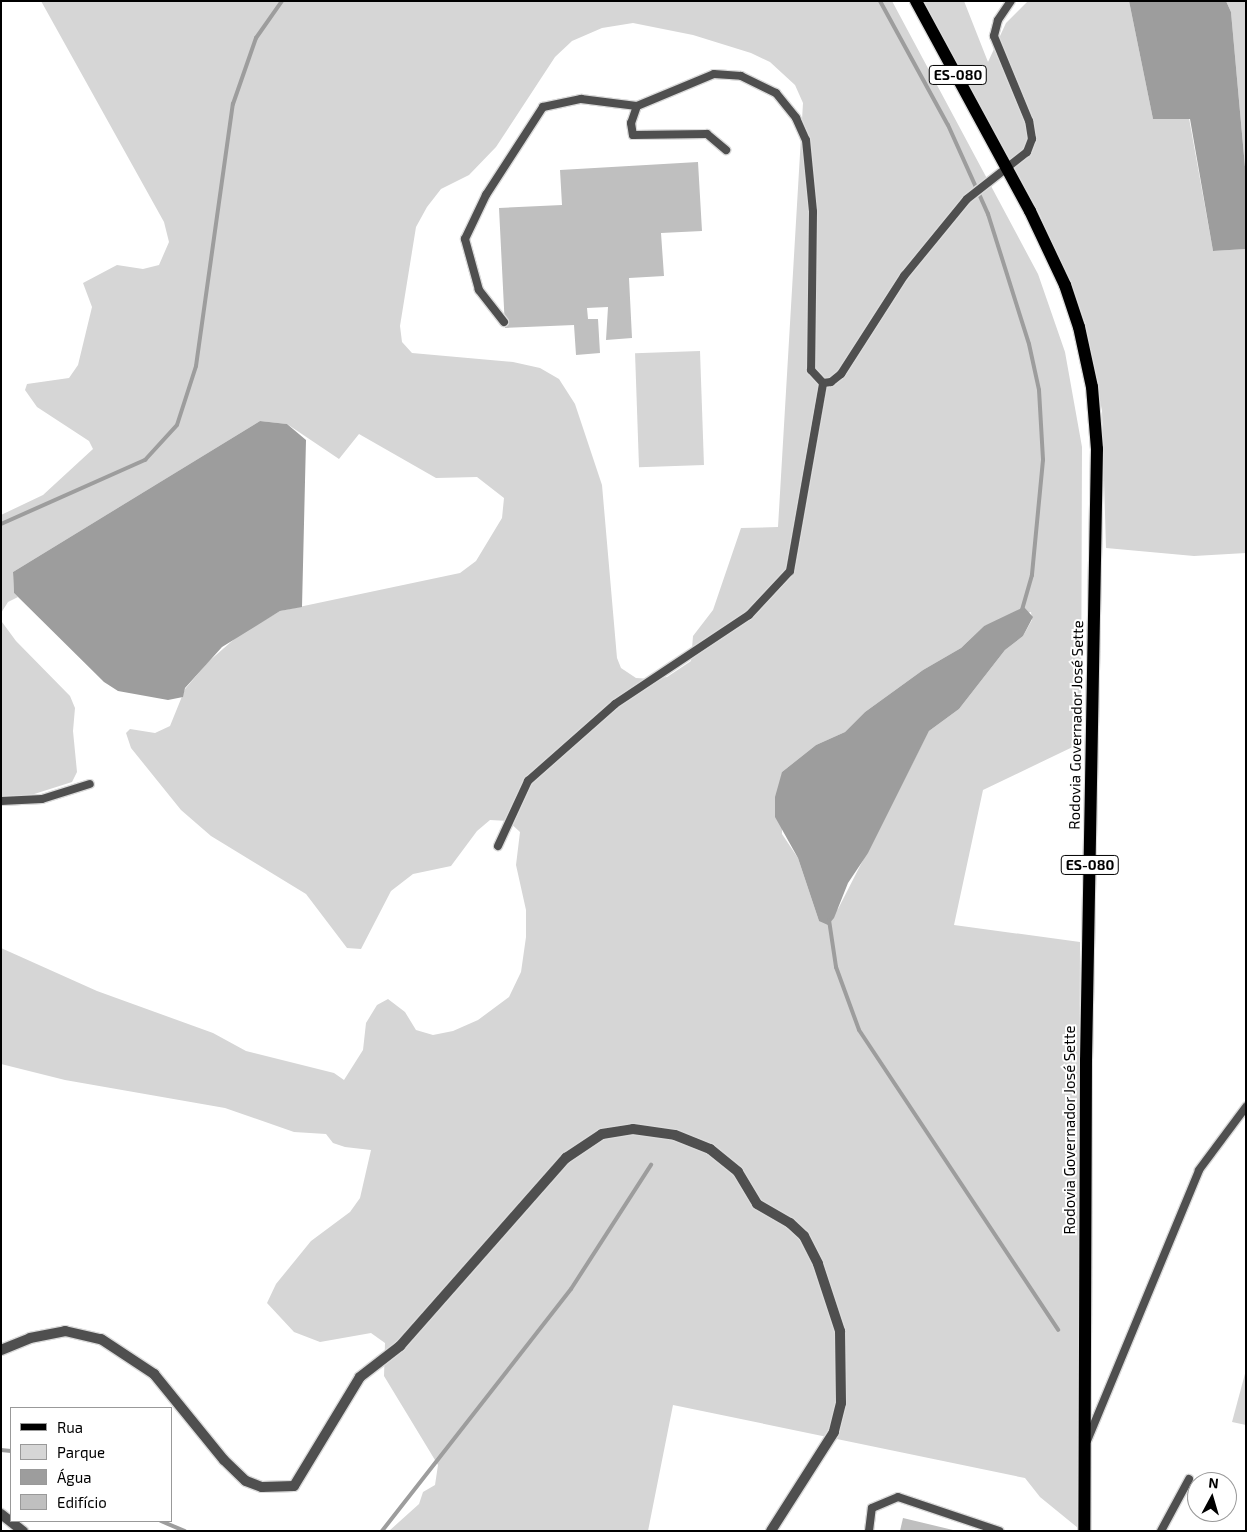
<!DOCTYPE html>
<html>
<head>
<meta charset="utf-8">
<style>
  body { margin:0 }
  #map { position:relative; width:1247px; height:1532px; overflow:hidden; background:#fff; font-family:"Exo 2",sans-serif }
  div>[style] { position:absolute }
  .green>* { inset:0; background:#d6d6d6; transform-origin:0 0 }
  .water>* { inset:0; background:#9d9d9d }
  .stream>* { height:4px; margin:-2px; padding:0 2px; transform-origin:2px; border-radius:2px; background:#9d9d9d }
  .building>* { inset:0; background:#bfbfbf }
  .roads { filter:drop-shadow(1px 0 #dbdbdb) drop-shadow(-1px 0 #dbdbdb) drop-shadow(0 1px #dbdbdb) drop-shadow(0 -1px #dbdbdb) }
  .lane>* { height:8px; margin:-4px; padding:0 4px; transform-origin:4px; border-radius:4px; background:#4f4f4f }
  .street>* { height:10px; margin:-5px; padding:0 5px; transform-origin:5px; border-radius:5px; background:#4f4f4f }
  .primary>* { height:12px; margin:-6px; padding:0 6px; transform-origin:6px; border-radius:6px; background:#000 }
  span { translate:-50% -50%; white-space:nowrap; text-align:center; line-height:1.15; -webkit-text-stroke:4px #fff; paint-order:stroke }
  .shield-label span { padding:1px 4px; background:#fff; border:1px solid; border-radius:4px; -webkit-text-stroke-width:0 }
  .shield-label { font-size:14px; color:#000; font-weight:700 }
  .street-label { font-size:15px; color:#000 }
  .frame { position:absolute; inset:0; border:2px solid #000; pointer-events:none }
  .legend { position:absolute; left:10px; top:1407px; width:162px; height:115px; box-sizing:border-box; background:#fff; border:1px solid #999; margin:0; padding:6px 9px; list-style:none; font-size:15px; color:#000 }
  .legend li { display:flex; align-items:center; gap:10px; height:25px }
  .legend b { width:25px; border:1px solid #999 }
  .north { position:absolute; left:1187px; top:1472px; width:50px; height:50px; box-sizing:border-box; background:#fff; border:1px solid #999; border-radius:50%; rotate:6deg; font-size:14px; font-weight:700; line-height:20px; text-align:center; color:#000 }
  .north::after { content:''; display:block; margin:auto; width:18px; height:22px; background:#000; clip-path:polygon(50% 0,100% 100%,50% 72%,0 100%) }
</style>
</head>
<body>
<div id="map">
  <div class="green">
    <i style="clip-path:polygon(evenodd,41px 1px,892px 1px,1038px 274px,1065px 352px,1082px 447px,1081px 743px,983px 790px,954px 925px,1080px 942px,1078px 1528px,1040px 1497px,1025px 1478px,673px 1405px,648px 1531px,389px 1531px,419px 1504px,423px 1492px,435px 1485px,438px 1465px,384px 1376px,385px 1343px,371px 1333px,320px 1342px,294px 1332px,267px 1303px,276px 1284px,311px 1241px,350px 1212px,360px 1198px,371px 1150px,345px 1147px,333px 1143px,326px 1134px,294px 1132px,225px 1108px,65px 1080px,1px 1064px,1px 948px,97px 991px,213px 1033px,246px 1051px,334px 1073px,344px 1080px,363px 1050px,366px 1023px,377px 1005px,388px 999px,405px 1012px,416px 1030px,433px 1035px,453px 1031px,478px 1020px,509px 997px,521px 972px,526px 937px,526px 910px,516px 865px,520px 832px,508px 821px,490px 820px,477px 831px,451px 866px,413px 874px,391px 891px,361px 949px,347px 948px,306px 894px,211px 836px,181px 810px,131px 748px,126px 733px,130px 729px,155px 733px,170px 726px,185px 689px,208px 662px,239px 635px,280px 611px,460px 573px,476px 561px,502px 518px,504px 498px,477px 477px,436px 478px,359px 434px,339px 459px,287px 424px,260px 421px,13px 572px,14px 593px,18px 597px,8px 602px,1px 613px,1px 515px,43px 495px,93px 449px,89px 441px,37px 407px,25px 390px,27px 384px,69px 378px,78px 365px,92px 307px,83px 283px,117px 265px,143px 269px,159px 265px,169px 242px,164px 222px,41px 1px,633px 23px,693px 35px,751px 53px,770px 62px,795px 85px,803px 103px,778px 527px,741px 528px,713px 610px,693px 636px,691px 661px,667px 677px,652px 679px,636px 678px,621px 668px,617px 658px,602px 485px,575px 404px,559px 379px,540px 368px,513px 362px,412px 353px,402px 342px,400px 326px,416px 227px,427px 207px,441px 189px,469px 175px,496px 147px,555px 57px,572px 41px,602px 28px,633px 23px,41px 1px,1031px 612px,1032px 620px,1023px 636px,1005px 650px,959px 709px,929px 731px,838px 909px,819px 921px,798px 858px,782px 834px,782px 772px,816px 745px,845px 732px,865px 712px,923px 670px,961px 648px,984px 626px,1031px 612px)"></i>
    <i style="clip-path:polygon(923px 1px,964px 1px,988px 62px,1006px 23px,1028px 1px,1129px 1px,1153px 119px,1189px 118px,1213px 251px,1246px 249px,1246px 553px,1194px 556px,1106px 548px,1102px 411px,1085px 322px,1040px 215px)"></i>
    <i style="clip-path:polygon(1226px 1px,1246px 1px,1246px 178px,1231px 12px)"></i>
    <i style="left:700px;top:351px;width:114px;height:65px;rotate:88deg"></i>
    <i style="clip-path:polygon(1px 615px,2px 622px,16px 641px,70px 696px,75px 708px,73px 731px,77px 772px,72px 782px,28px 796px,1px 796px)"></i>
    <i style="clip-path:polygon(1246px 1370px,1246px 1425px,1232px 1422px)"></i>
  </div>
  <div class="water">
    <i style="clip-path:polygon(1129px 1px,1226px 1px,1231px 12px,1246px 178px,1246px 249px,1213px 251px,1190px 119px,1153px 119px)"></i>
    <i style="clip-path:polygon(260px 421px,287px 424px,306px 440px,302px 607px,280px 611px,222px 647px,185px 688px,183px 697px,168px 700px,118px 691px,104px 682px,14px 593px,13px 572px)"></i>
    <i style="clip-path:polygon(1024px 607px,1033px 617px,1023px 636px,1005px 650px,959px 709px,929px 731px,868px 853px,848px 883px,834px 918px,828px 925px,819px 921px,798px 858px,775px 817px,775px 797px,782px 772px,816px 745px,845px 732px,865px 712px,923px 670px,961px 648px,984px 626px)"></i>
  </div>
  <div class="stream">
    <i style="left:880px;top:1px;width:141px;rotate:61.3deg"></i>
    <i style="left:948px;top:125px;width:98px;rotate:65.8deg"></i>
    <i style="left:988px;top:214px;width:136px;rotate:72.5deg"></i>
    <i style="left:1029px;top:344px;width:47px;rotate:77.7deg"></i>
    <i style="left:1039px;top:390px;width:70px;rotate:86.7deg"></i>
    <i style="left:1043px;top:460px;width:116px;rotate:95.5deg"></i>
    <i style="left:1032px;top:575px;width:37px;rotate:106deg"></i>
    <i style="left:1px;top:524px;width:158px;rotate:-24deg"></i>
    <i style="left:145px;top:460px;width:47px;rotate:-47.6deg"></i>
    <i style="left:177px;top:425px;width:62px;rotate:-72.1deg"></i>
    <i style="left:196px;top:366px;width:265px;rotate:-82deg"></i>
    <i style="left:233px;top:104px;width:70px;rotate:-70.8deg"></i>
    <i style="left:256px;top:38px;width:45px;rotate:-54.9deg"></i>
    <i style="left:829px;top:920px;width:48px;rotate:81.5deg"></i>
    <i style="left:836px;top:967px;width:67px;rotate:69.9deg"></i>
    <i style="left:859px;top:1030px;width:360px;rotate:56.4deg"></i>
    <i style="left:1px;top:1450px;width:10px;rotate:6deg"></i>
    <i style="left:161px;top:1521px;width:26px;rotate:23deg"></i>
    <i style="left:382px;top:1531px;width:307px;rotate:-52deg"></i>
    <i style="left:571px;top:1289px;width:148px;rotate:-57.2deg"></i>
  </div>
  <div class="building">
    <i style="clip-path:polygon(698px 162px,702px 231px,661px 233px,664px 276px,629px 278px,632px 338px,606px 340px,608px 307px,587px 308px,588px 319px,598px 319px,600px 353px,576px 355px,574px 325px,505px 328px,499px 208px,562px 205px,560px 170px)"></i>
    <i style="clip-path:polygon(903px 1518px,953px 1530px,953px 1531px,900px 1531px)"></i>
  </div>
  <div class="roads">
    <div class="lane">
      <i style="left:637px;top:106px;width:18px;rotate:109deg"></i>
      <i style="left:631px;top:123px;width:12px;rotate:81deg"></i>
      <i style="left:633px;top:135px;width:74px;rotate:-0.8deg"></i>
      <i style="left:707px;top:134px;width:25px;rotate:40deg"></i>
      <i style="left:504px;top:322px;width:41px;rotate:-128deg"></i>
      <i style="left:479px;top:290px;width:53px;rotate:-105.4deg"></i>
      <i style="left:465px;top:239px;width:49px;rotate:-64.5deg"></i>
      <i style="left:486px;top:195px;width:105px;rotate:-57.1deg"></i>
      <i style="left:543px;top:107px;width:39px;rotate:-12deg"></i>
      <i style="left:581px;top:99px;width:56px;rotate:7.1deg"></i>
      <i style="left:637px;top:106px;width:83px;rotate:-22.6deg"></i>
      <i style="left:714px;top:74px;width:27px;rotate:4deg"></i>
      <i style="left:741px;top:76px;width:39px;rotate:26deg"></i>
      <i style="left:776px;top:93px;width:32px;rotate:51deg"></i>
      <i style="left:796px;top:118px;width:24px;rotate:66deg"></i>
      <i style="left:806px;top:140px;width:72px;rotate:84.4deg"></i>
      <i style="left:813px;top:212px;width:158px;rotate:90.7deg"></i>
      <i style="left:811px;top:370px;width:18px;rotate:47deg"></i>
      <i style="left:823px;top:383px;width:8px;rotate:-7deg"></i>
      <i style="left:831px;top:382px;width:13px;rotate:-39deg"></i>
      <i style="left:841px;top:374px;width:117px;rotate:-57.3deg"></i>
      <i style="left:904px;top:276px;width:99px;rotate:-50.7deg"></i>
      <i style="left:967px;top:199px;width:76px;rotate:-38.1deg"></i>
      <i style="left:1027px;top:152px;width:14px;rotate:-69deg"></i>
      <i style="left:1032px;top:139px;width:18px;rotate:-99deg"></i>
      <i style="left:1029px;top:121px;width:92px;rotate:-112.4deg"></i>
      <i style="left:994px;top:36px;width:16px;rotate:-76deg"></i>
      <i style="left:998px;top:20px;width:23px;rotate:-56deg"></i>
      <i style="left:1px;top:801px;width:41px;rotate:-2.8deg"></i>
      <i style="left:42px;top:799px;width:50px;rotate:-17.4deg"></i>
      <i style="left:498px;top:846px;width:72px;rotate:-65.2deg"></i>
      <i style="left:528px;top:781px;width:116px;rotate:-41.5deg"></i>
      <i style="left:615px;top:704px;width:161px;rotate:-33.6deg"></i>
      <i style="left:749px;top:615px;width:60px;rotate:-47deg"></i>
      <i style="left:790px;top:571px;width:191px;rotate:-80deg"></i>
      <i style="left:1087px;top:1441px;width:293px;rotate:-67.5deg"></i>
      <i style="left:1199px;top:1170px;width:79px;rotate:-53.3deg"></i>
      <i style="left:869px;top:1531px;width:23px;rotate:-83deg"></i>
      <i style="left:872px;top:1508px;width:28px;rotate:-23deg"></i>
      <i style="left:898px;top:1497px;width:107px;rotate:18.6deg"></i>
      <i style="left:1161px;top:1531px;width:59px;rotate:-61.7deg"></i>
    </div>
    <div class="street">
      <i style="left:1px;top:1350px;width:31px;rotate:-22deg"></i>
      <i style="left:30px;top:1338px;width:36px;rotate:-11deg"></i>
      <i style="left:65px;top:1331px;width:37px;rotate:13deg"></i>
      <i style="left:101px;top:1339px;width:64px;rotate:33.4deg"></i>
      <i style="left:154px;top:1374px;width:111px;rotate:50.9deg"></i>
      <i style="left:224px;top:1460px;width:30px;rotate:44deg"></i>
      <i style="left:246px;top:1481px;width:17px;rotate:21deg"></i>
      <i style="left:262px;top:1487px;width:32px;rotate:-2deg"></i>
      <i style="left:294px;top:1486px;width:127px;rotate:-58.8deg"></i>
      <i style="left:360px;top:1377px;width:51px;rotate:-37.8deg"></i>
      <i style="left:400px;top:1346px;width:251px;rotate:-48.6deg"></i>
      <i style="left:566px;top:1158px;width:43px;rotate:-33.7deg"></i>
      <i style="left:602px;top:1134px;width:31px;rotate:-9deg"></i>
      <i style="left:633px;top:1129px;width:42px;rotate:8.1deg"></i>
      <i style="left:675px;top:1135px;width:38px;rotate:22deg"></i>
      <i style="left:710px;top:1149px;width:36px;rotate:39deg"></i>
      <i style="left:738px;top:1172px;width:37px;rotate:59deg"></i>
      <i style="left:757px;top:1204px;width:38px;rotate:30deg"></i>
      <i style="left:790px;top:1223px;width:19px;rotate:43deg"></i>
      <i style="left:804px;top:1236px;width:31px;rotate:63deg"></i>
      <i style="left:818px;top:1264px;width:71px;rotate:71.8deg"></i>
      <i style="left:840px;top:1331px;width:72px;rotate:89.2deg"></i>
      <i style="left:841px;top:1403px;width:30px;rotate:104deg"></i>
      <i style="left:834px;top:1432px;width:117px;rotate:122.5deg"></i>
      <i style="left:1px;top:1514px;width:28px;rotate:38deg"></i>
    </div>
    <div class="primary">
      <i style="left:916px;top:1px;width:239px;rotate:61.5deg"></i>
      <i style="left:1030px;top:211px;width:82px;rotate:64.7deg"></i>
      <i style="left:1065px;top:285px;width:44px;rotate:71.6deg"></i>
      <i style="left:1079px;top:327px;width:61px;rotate:77.8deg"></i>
      <i style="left:1092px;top:387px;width:62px;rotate:85.4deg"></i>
      <i style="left:1097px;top:449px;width:611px;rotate:91.03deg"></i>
      <i style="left:1086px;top:1060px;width:471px;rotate:90.2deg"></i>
    </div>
  </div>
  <div class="shield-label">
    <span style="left:958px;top:75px">ES-080</span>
    <span style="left:1090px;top:865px">ES-080</span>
  </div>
  <div class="street-label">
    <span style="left:1076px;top:725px;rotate:-89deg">Rodovia Governador José Sette</span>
    <span style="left:1070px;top:1130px;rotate:-90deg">Rodovia Governador José Sette</span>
  </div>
  <div class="frame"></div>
  <ul class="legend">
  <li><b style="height:6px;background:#000"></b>Rua</li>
  <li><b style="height:14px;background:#d6d6d6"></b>Parque</li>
  <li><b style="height:14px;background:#9d9d9d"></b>Água</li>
  <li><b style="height:14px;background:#bfbfbf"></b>Edifício</li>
  </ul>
  <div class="north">N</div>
</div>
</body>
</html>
